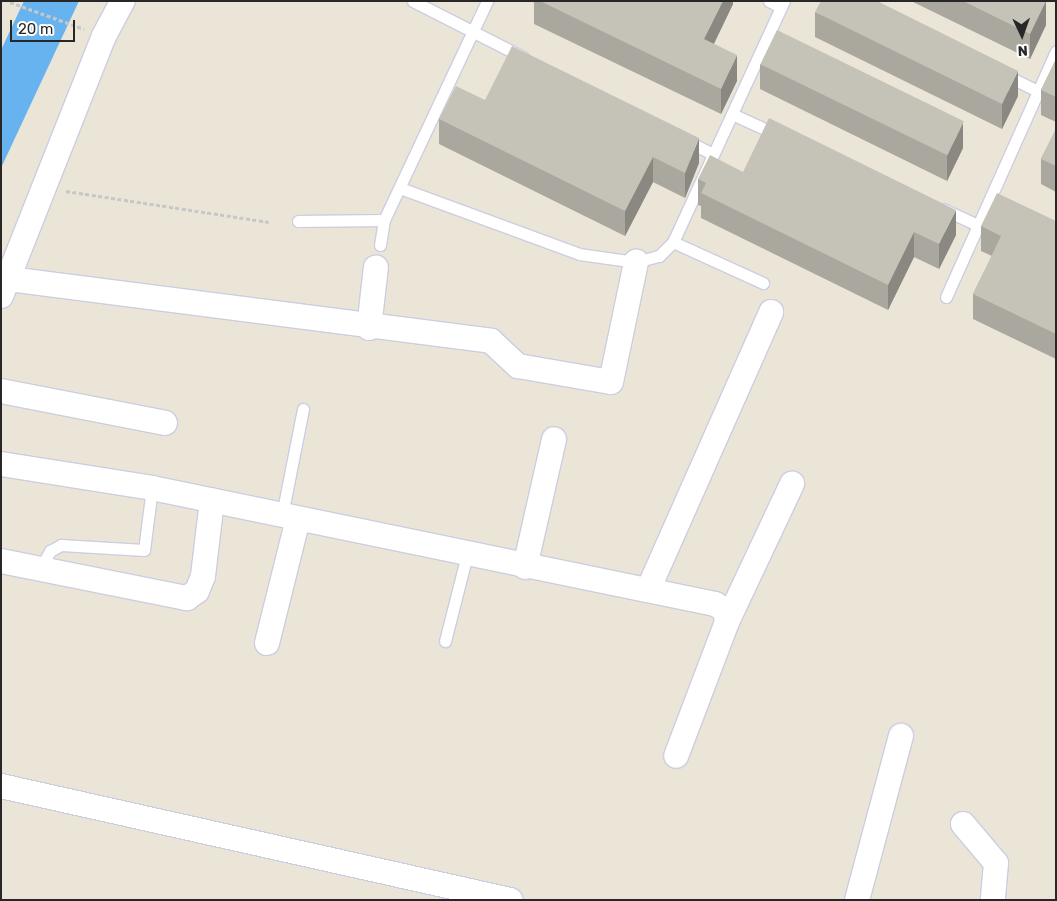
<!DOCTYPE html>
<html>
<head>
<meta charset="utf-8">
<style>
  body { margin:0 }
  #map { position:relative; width:1057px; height:901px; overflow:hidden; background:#eae5d7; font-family:Rubik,sans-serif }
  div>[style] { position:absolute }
  .water>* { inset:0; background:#67b3f0 }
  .path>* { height:3px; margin-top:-1.5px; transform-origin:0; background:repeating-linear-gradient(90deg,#c7c7c7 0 4px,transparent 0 6.5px) }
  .roads { filter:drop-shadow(1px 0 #cdcde1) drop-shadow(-1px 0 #cdcde1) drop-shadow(0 1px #cdcde1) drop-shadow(0 -1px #cdcde1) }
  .lane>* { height:11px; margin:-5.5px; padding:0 5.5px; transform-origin:5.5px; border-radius:5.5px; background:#fff }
  .street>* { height:24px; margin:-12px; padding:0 12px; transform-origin:12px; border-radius:12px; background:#fff }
  .wall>* { inset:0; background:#a9a79e }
  .shaded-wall>* { inset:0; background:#8a8881 }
  .building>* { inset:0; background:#c5c2b8; transform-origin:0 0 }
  span { translate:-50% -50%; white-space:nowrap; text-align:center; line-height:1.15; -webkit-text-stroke:4.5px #fff; paint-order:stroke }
  .frame { position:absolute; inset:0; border:2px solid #272727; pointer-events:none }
  .north { position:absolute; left:997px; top:10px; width:50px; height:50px; -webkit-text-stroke:4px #fff; paint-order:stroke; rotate:177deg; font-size:14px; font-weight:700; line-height:20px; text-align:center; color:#272727 }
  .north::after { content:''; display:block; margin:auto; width:18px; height:22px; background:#272727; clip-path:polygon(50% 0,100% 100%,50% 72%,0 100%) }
  .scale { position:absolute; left:10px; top:20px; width:65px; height:22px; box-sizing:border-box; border:2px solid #272727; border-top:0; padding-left:6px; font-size:15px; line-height:18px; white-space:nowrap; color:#272727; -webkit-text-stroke:4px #fff; paint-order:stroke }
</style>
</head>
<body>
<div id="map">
  <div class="water">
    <i style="clip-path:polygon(24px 1px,79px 1px,1px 168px,1px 50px)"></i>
  </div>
  <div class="path">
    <i style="left:10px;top:2px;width:79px;rotate:20deg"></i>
    <i style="left:66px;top:191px;width:205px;rotate:8.7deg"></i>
  </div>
  <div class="roads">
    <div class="lane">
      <i style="left:413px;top:1px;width:123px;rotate:27deg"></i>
      <i style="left:769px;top:1px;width:13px;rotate:27deg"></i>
      <i style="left:1005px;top:75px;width:37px;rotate:26deg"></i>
      <i style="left:732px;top:114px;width:51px;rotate:24.5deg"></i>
      <i style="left:687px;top:141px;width:29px;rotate:27deg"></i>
      <i style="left:400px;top:188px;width:191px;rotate:20.2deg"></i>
      <i style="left:579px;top:254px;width:58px;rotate:8deg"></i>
      <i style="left:636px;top:262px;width:24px;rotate:-15deg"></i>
      <i style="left:659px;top:256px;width:20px;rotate:-45deg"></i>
      <i style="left:673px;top:242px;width:265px;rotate:-65.3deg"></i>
      <i style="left:943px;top:209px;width:38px;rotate:25deg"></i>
      <i style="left:298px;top:221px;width:86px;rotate:-0.7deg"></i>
      <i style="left:673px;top:242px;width:99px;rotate:24.5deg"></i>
      <i style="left:380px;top:245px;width:25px;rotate:-81deg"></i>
      <i style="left:384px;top:220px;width:242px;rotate:-64.8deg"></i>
      <i style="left:946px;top:297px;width:269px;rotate:-65.9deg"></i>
      <i style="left:282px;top:515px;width:108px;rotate:-78.8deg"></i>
      <i style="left:40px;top:569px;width:21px;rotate:-61deg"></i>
      <i style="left:50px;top:551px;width:13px;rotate:-29deg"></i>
      <i style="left:61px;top:545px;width:83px;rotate:3.4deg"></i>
      <i style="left:144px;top:550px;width:63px;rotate:-82.6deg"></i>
      <i style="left:445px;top:641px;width:89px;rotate:-75.7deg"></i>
    </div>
    <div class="street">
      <i style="left:9px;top:279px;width:486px;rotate:7.3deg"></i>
      <i style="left:491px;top:341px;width:37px;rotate:43deg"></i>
      <i style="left:518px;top:366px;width:94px;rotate:9.8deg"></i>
      <i style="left:611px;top:382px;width:123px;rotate:-78.2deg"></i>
      <i style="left:1px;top:296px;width:280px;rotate:-68.4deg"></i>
      <i style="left:104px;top:36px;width:40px;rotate:-62deg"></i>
      <i style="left:369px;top:328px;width:61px;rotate:-83.5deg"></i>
      <i style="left:1px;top:391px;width:167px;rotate:11deg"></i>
      <i style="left:1px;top:464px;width:153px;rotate:9deg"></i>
      <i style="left:152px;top:488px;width:575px;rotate:11.64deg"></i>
      <i style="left:715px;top:604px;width:12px;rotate:31deg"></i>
      <i style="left:725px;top:610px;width:12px;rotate:81deg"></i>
      <i style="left:727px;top:622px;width:143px;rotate:110.8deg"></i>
      <i style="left:1px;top:561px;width:190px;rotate:11.3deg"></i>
      <i style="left:187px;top:598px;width:12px;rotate:-35deg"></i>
      <i style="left:197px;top:591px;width:16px;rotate:-68deg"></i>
      <i style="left:203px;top:576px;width:76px;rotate:-83.2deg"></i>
      <i style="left:525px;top:567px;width:131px;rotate:-77.2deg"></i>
      <i style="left:648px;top:590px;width:304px;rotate:-66.1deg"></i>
      <i style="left:727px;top:622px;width:153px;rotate:-64.8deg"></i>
      <i style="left:267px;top:643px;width:128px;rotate:-76deg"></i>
      <i style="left:1px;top:786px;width:522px;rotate:12.62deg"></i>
      <i style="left:963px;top:824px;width:51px;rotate:49.8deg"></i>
      <i style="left:996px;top:863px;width:37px;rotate:95deg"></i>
      <i style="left:857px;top:900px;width:170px;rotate:-75deg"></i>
    </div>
  </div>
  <div class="wall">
    <i style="clip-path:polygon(534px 1px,733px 1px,733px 4px,714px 44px,737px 81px,721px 114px,534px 24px)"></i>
    <i style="clip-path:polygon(911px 1px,1046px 1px,1046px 25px,1030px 59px)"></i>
    <i style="clip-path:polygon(815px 12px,1018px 96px,1002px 129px,815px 37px)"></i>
    <i style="clip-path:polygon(1056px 59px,1056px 122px,1041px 115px,1041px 90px)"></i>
    <i style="clip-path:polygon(760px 64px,963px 148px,947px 181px,760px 89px)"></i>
    <i style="clip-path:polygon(485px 100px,699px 163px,685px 198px,653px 182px,625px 236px,439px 144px,439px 119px)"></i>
    <i style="clip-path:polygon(1056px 129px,1056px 192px,1041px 184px,1041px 159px)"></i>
    <i style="clip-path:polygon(743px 172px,956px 235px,939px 269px,914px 257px,888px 310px,701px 218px,701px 206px,698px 205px,698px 179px)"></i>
    <i style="clip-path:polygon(1056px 221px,1056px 359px,973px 319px,973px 294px,992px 256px,981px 251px,981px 226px)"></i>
  </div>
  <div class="shaded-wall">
    <i style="clip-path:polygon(723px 1px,733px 1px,733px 4px,704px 64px,704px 39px)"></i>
    <i style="clip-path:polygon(1046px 1px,1046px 25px,1030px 59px,1030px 34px)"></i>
    <i style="clip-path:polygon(737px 55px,737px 81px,721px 114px,721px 89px)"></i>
    <i style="clip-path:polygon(1018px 71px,1018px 96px,1002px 129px,1002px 104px)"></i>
    <i style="clip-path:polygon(963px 122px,963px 148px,947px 181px,947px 156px)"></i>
    <i style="clip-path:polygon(699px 138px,699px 163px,685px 198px,685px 173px)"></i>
    <i style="clip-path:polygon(653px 157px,653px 182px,625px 236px,625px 211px)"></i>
    <i style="clip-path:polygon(956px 210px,956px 235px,939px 269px,939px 244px)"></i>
    <i style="clip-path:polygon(914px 232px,914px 257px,888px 310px,888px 285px)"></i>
  </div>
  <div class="building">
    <i style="clip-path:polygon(540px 1px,723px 1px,704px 39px,737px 55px,721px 89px)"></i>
    <i style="clip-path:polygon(821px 1px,877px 1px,1018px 71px,1002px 104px,815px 12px)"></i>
    <i style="clip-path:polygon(963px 1px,1046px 1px,1030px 34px)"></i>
    <i style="left:777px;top:30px;width:208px;height:38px;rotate:26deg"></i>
    <i style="clip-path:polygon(512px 46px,699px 138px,685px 173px,653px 157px,625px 211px,439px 119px,456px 86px,485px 100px)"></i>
    <i style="clip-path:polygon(1056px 59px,1056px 97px,1041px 90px)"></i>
    <i style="clip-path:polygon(769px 118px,956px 210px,939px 244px,914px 232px,888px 285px,701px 193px,706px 183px,698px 179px,710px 155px,743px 172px)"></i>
    <i style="clip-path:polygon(1056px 129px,1056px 166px,1041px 159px)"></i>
    <i style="clip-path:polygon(997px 193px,1056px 221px,1056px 334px,973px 294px,1001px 236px,981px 226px)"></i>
  </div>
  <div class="frame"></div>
  <div class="north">N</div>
  <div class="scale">20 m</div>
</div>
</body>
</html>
